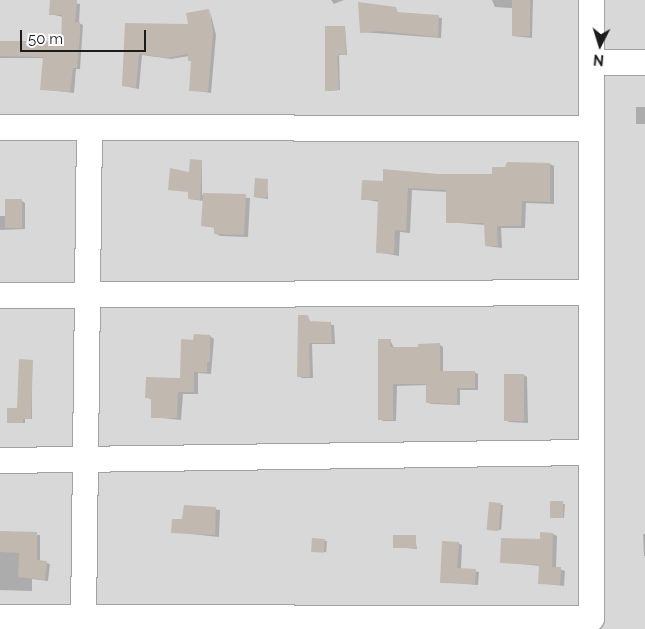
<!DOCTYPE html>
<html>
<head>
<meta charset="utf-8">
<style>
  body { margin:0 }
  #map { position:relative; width:645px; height:629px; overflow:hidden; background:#ede9e0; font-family:Raleway,sans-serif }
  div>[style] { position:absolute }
  .residential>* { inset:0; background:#d9d8d8; transform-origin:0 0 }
  .shadow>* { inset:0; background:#0003; transform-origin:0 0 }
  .building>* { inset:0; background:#c1b8b0; transform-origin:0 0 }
  .roads { filter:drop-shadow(1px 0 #a2a2a2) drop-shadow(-1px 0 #a2a2a2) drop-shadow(0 1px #a2a2a2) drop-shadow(0 -1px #a2a2a2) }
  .minor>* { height:25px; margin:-12.5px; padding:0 12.5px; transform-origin:12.5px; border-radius:12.5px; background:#fff }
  span { translate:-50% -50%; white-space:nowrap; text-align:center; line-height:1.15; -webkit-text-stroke:5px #fff; paint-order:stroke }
  .north { position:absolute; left:575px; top:20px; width:50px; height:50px; -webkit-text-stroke:4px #fff; paint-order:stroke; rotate:185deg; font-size:14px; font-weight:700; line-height:20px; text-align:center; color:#1b1b1b }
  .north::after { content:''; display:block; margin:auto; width:18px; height:22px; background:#1b1b1b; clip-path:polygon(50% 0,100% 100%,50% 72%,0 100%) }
  .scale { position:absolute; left:20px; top:30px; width:126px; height:22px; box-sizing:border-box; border:2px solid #1b1b1b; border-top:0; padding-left:6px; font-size:15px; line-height:18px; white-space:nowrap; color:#1b1b1b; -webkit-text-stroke:4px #fff; paint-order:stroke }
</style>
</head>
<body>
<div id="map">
  <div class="residential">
    <i style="left:0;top:0;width:645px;height:629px"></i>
  </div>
  <div class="shadow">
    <i style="clip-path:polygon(51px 0,80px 4px,79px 23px,83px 25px,80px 69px,76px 69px,74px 93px,41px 89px,44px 58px,0 58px,0 43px,62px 43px,63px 17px,50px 14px)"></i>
    <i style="clip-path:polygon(331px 0,344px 0,334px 4px)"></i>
    <i style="clip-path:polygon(492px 0,533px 0,532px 38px,512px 36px,512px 8px,495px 7px)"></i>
    <i style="clip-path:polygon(396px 8px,398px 14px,442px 18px,441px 38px,361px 32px)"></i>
    <i style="clip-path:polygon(208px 10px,213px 39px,210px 11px,216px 35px,211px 93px,191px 90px,192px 62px,189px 56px,171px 59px,142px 55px,139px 89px,124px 86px,126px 24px,190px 26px)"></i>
    <i style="clip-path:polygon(345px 27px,347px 55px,339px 55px,340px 90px,328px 91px)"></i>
    <i style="left:636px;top:107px;width:9px;height:17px"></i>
    <i style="clip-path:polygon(202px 161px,202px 195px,250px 198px,248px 237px,220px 236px,215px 233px,216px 228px,203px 226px,204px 201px,189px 199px,190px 174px)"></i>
    <i style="clip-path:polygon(550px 164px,554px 166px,554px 204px,526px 203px,525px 228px,501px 228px,502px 248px,486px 246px,485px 225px,447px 222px,448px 192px,412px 190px,410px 233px,400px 232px,399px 256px,377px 252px,379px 202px,363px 199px,384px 182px,438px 175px,493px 175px)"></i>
    <i style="clip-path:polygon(267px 180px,268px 199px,254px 197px)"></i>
    <i style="clip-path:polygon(22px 201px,25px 203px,25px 229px,0 230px,0 216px,6px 216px)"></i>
    <i style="clip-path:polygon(308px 317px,311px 323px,334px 325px,335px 344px,312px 344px,313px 378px,302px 378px,298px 376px)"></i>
    <i style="clip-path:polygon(210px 336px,214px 339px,211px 374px,198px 373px,198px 394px,183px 394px,181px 420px,152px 417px,152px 400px,146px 397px,181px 380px,195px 341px)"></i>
    <i style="clip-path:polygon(390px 340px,394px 348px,419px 349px,440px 345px,443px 347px,443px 372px,474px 372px,478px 374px,478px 390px,460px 390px,460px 405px,431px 404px,428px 402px,428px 385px,397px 386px,396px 421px,383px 421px,380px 419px)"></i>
    <i style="clip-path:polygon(32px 361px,32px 419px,25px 419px,25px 423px,10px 423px,18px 409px)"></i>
    <i style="clip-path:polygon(524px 375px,527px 377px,528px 423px,509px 422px,506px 420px)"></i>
    <i style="left:551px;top:503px;width:14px;height:14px;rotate:4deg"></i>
    <i style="left:490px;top:504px;width:13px;height:25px;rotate:4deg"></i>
    <i style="clip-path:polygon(185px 506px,220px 510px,219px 537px,172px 532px,184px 521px)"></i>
    <i style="clip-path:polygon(0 532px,40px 535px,40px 561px,50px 564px,48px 581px,32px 579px,32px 591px,0 590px)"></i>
    <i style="clip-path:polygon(553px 534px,557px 536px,556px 568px,565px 571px,564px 586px,539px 583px,540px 566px,501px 562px)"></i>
    <i style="clip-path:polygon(643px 534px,645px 534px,645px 556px,644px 556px)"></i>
    <i style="clip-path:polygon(415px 537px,417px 549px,394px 547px)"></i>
    <i style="left:313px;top:540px;width:14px;height:11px;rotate:4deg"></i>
    <i style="clip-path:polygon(458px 543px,462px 545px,461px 569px,479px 572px,478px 585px,441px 582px)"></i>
  </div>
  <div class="building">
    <i style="clip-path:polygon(50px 0,77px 0,75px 22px,80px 22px,80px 35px,77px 68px,73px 68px,70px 92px,40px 90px,43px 57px,0 56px,0 41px,61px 41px,62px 15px,49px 15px)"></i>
    <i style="left:512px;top:0;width:18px;height:36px"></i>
    <i style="clip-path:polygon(358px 2px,396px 7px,396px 12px,439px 15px,438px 37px,380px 31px,360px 33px)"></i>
    <i style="clip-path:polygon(209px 9px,213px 32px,208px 92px,189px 91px,191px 61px,188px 61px,188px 54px,167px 58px,139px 54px,136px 88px,122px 86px,125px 23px,188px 24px,186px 13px)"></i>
    <i style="clip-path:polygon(325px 26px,345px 26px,346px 55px,337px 54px,339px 90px,325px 91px)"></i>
    <i style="clip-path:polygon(190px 159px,202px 160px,200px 200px,188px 199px,188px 192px,168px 190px,170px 168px,189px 172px)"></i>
    <i style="clip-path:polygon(507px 162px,550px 163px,550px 202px,522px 201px,521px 226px,497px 226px,498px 246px,485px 246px,484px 223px,446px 223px,446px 190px,408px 188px,406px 231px,395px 230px,394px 254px,376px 253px,378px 200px,361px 200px,362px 180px,383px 181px,383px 169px,438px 174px,492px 174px,492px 167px,505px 167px)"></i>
    <i style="left:255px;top:178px;width:13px;height:19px;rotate:4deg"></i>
    <i style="clip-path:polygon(203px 193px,246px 194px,244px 235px,214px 234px,214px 227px,201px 226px)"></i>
    <i style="left:5px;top:199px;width:17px;height:29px"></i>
    <i style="clip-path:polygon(298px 315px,308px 315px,309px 321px,331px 322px,332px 343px,309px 343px,310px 377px,297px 377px)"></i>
    <i style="clip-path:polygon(194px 334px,210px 335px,210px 362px,207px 362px,207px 372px,194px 372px,194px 392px,178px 392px,177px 418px,151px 418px,151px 398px,145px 398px,146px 377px,180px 378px,181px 339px,193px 340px)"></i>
    <i style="clip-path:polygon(378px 339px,391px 339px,390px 347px,418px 347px,418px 344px,440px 343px,440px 371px,475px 371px,475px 388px,457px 388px,457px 404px,426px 403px,426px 384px,393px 384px,393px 420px,378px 420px)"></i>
    <i style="clip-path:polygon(19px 359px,33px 360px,31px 419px,23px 419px,23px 423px,7px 423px,7px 408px,17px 408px)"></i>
    <i style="left:504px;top:374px;width:20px;height:47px"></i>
    <i style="left:550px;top:501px;width:13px;height:17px"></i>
    <i style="left:489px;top:502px;width:12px;height:28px;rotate:5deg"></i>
    <i style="clip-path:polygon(184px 505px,216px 507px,215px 535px,171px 533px,172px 519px,182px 519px)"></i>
    <i style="clip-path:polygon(0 531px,37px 532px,37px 560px,47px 561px,45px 580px,18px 577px,19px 553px,0 552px)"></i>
    <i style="clip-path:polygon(540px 532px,553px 533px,552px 567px,561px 567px,560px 585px,538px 584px,539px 565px,500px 563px,501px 538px,540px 539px)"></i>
    <i style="left:393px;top:535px;width:23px;height:13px"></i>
    <i style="left:312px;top:538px;width:13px;height:14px;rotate:4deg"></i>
    <i style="clip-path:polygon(442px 541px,459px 542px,457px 568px,476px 569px,475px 584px,440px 583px)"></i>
  </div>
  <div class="roads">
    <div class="minor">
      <i style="left:591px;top:62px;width:54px"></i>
      <i style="left:0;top:127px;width:591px;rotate:0.1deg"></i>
      <i style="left:0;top:295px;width:591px;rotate:-0.29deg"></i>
      <i style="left:0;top:460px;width:591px;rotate:-0.78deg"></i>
      <i style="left:0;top:617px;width:591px;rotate:0.1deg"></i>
      <i style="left:591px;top:618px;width:618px;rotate:-90deg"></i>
      <i style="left:83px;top:618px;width:491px;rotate:-89.3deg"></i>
    </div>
  </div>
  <div class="north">N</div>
  <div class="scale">50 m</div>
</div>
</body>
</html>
